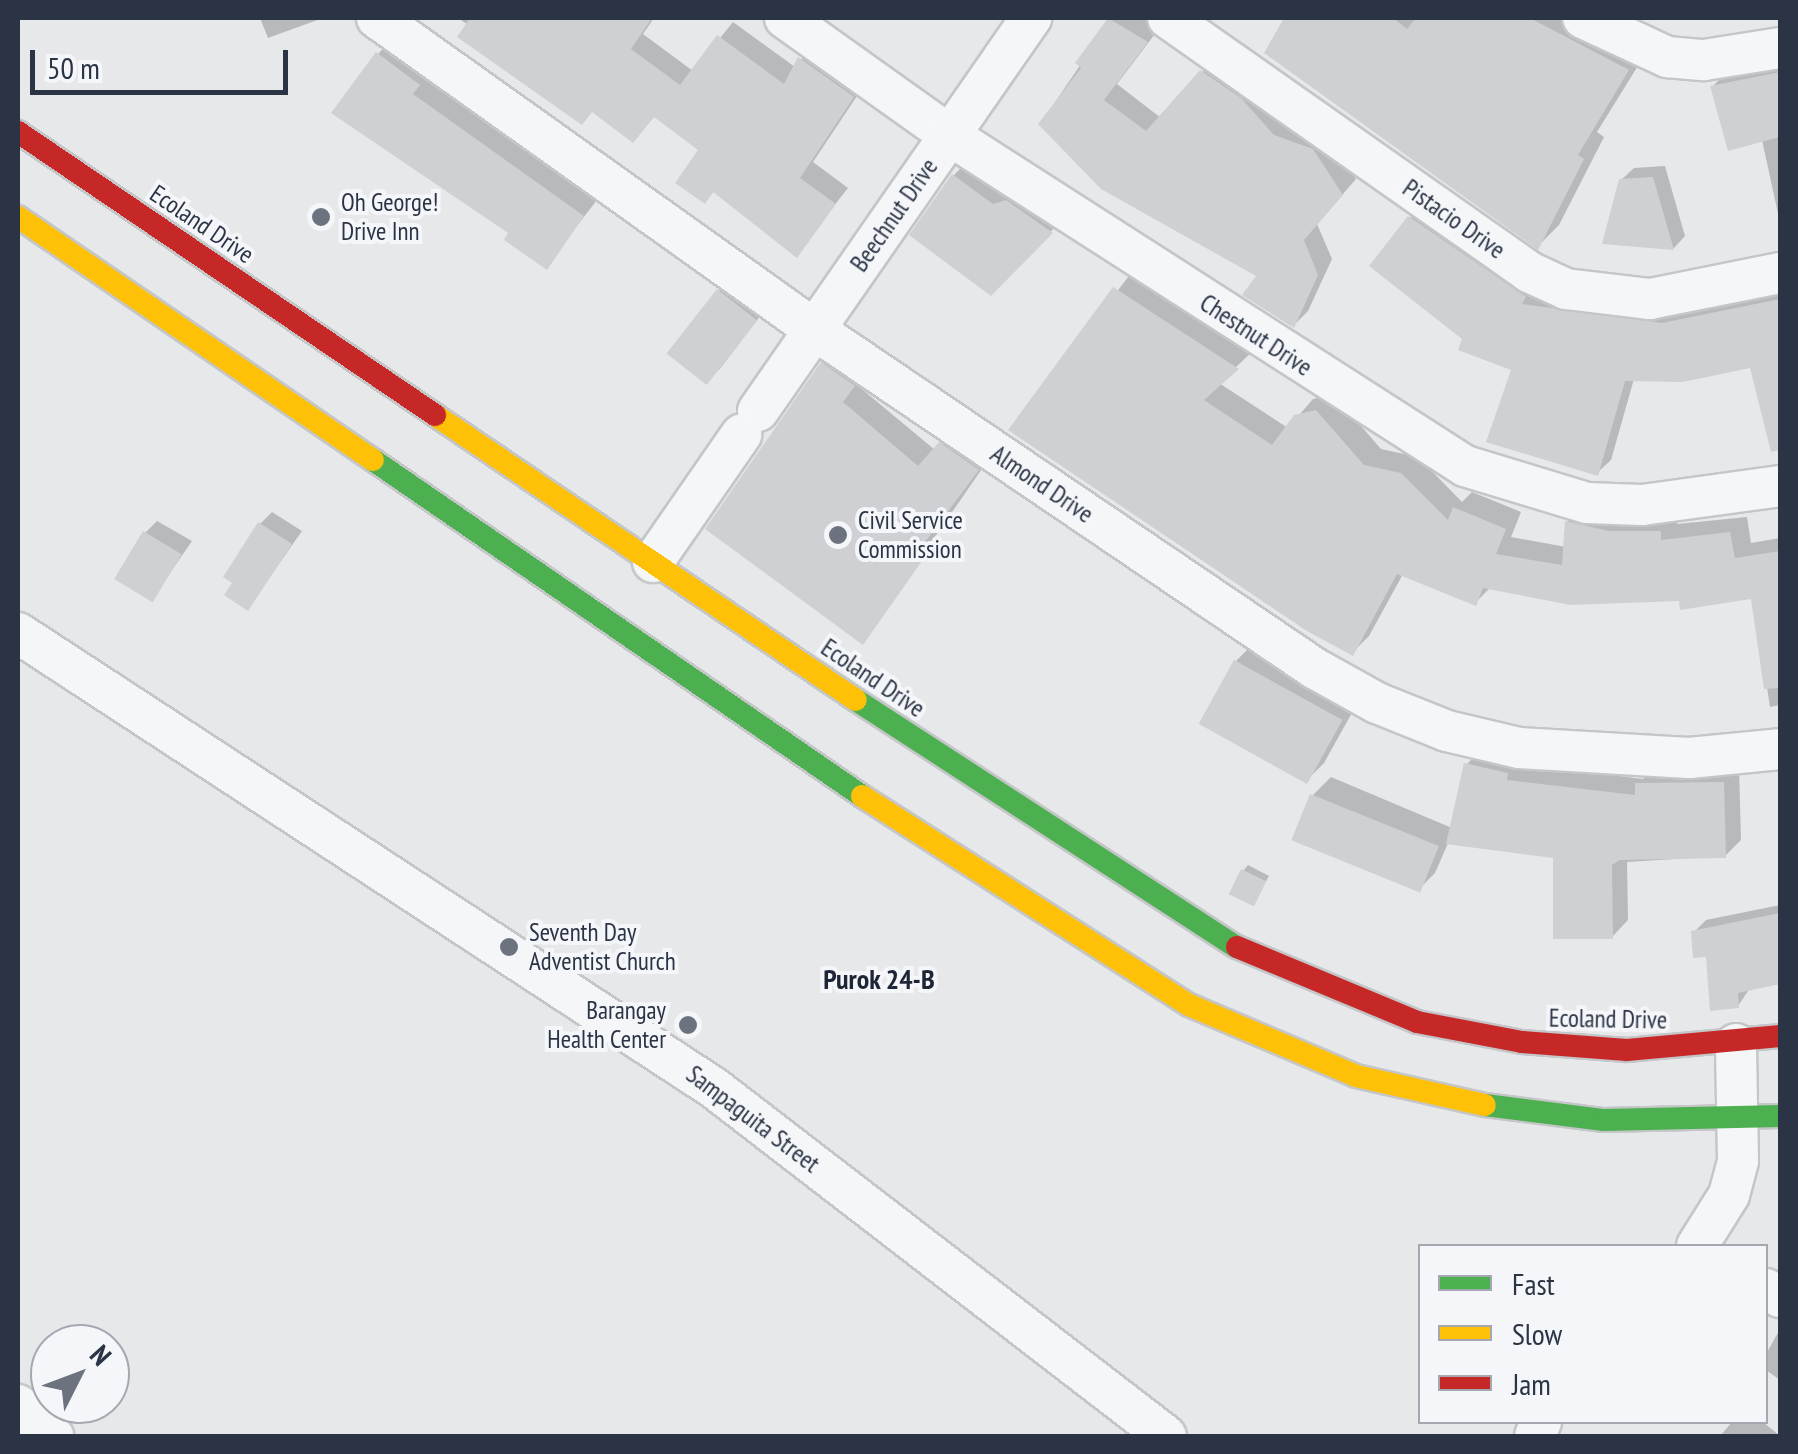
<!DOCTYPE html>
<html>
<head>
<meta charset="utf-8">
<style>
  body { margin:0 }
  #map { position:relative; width:1798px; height:1454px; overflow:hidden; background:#e6e8ea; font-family:"PT Sans Narrow",sans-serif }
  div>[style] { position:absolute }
  .shadow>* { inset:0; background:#0003 }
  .building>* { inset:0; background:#ced0d3; transform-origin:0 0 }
  .roads { filter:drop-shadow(2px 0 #c4c6c8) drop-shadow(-2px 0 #c4c6c8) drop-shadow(0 2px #c4c6c8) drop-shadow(0 -2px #c4c6c8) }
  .street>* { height:40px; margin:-20px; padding:0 20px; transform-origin:20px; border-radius:20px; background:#f5f6f7 }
  .fast>* { height:22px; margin:-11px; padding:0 11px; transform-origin:11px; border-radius:11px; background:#4caf50 }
  .slow>* { height:22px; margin:-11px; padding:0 11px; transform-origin:11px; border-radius:11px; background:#ffc107 }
  .jam>* { height:22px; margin:-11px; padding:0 11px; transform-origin:11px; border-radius:11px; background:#c62828 }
  .dots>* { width:28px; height:28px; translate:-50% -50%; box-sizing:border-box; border:5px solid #f4f6f9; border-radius:50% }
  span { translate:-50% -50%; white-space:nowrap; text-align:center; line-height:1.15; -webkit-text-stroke:8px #f4f6f9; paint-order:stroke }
  .poi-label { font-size:25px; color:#2b3445 }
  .left { translate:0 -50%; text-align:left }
  .right { translate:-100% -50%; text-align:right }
  .street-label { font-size:25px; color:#2b3445 }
  .neighbourhood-label { font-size:28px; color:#1d2536; font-weight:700 }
  .frame { position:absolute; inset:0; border:20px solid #2b3445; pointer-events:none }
  .legend { position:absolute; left:1418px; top:1244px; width:350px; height:180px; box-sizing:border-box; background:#f4f6f9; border:2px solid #a4a8b1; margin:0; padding:12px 18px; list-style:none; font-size:30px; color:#2b3445 }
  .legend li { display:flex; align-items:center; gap:20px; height:50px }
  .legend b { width:50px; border:2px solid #a4a8b1 }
  .north { position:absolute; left:30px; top:1324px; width:100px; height:100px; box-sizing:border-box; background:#f4f6f9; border:2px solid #a4a8b1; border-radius:50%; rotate:48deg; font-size:28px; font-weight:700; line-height:40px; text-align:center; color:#2b3445 }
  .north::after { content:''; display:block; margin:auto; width:35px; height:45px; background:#6c737f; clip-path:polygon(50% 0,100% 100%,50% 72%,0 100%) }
  .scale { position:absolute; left:30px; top:50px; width:258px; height:45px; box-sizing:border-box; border:5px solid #2b3445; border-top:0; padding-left:12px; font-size:30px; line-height:35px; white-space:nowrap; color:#2b3445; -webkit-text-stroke:8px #f4f6f9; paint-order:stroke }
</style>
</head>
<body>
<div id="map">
  <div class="shadow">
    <i style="clip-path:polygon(260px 18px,323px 18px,268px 38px)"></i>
    <i style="clip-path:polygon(458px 18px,654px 18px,643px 34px,693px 71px,733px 22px,795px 67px,814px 44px,867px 81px,813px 162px,848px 188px,796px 254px,715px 190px,705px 201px,701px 150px,656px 115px,633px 140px)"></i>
    <i style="clip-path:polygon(1112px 18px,1149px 18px,1161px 26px,1117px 84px,1161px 118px,1216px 57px,1327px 135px,1356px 179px,1317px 224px,1332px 259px,1308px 311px,1294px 325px,1259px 275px,1041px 123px)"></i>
    <i style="clip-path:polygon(1287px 18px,1589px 18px,1649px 48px,1597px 132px,1604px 137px,1559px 225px,1538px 246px,1268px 52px)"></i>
    <i style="clip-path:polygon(392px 39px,433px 69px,426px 79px,597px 200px,546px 266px,512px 233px,378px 54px)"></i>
    <i style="clip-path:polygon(1780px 57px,1780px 223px,1762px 140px,1713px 86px,1730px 69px)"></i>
    <i style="clip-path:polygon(969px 160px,1066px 216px,990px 293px,953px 176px)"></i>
    <i style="clip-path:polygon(1665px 166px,1685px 236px,1674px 248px,1606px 241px,1621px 180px,1634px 168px)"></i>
    <i style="clip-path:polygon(1424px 204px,1538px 283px,1780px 284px,1780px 424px,1767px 427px,1751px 365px,1634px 379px,1611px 460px,1597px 473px,1514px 369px,1465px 338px,1410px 218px)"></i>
    <i style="clip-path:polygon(1132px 272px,1253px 351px,1219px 383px,1288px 428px,1313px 399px,1333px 394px,1381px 449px,1418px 457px,1462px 502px,1472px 492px,1521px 512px,1511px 537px,1566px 547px,1567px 522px,1584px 506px,1677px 515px,1677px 524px,1747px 517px,1751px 543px,1780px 538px,1780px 705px,1770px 707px,1753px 596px,1491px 587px,1475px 603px,1403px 574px,1369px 636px,1352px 653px,1011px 429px)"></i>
    <i style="clip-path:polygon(730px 279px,767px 307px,719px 370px,719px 291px)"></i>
    <i style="clip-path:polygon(839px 348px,869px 369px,857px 385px,935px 450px,957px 428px,993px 453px,862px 642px,823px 364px)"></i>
    <i style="clip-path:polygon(272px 512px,302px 531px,248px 608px,260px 524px)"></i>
    <i style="clip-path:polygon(157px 521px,192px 541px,152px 599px,145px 533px)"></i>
    <i style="clip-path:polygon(1254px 643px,1358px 702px,1324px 763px,1305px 782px,1236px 661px)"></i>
    <i style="clip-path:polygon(1483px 748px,1521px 764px,1643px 779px,1653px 768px,1739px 767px,1741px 840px,1725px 856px,1627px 862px,1628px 920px,1612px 937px,1555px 856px,1449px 841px,1435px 873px,1417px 891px,1294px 839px,1313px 795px,1331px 777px,1452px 828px,1467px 764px)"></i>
    <i style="clip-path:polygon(1248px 865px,1269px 876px,1253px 904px,1243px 871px)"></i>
    <i style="clip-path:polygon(1780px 905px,1780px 982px,1750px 988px,1738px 1006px,1694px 932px,1706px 920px)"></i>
    <i style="clip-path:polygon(1780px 1329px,1780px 1380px,1766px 1370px,1766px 1354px)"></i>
    <i style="clip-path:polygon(1732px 1422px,1763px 1422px,1780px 1436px,1720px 1436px)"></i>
  </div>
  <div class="building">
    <i style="clip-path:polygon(470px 18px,652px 18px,631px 49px,680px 85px,717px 35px,784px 84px,798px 57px,854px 97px,800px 178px,836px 204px,797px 258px,713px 192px,705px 204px,675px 183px,698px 150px,654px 117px,633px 143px,592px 112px,582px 125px,457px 37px)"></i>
    <i style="clip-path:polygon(1108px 18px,1148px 42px,1104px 100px,1146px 131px,1200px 70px,1241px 98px,1274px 135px,1313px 149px,1343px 195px,1304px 240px,1318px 275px,1294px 328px,1242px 295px,1256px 276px,1101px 189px,1038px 124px,1081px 68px,1075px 63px)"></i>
    <i style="clip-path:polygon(1284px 18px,1393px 18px,1407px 29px,1416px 18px,1530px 18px,1629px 70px,1578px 155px,1584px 159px,1538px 250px,1264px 53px)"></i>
    <i style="clip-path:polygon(376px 52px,420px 85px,413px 94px,584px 216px,547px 270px,504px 240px,508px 233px,331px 113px)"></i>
    <i style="clip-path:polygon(1780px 72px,1780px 137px,1728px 151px,1710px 86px)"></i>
    <i style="clip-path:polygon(952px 174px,993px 204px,1006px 200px,1053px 233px,991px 296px,909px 235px)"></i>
    <i style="clip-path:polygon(1653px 177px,1674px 250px,1602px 244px,1619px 179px)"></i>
    <i style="clip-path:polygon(1408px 216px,1526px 297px,1522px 304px,1662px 323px,1780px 299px,1780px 450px,1771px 452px,1750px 368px,1683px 382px,1625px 381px,1598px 476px,1486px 442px,1511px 370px,1458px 350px,1462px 339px,1369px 266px)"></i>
    <i style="clip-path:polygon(1113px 287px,1239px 369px,1204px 400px,1272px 445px,1294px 415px,1316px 410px,1364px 465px,1401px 473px,1448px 520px,1453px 507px,1506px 529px,1496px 554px,1562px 565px,1565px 521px,1609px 531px,1661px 531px,1661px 540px,1730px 532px,1735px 558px,1780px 551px,1780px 688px,1764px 689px,1751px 599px,1680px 610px,1679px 601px,1571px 605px,1483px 588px,1476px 606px,1397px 574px,1353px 656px,1307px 631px,1008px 430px)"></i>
    <i style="left:717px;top:289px;width:51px;height:82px;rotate:38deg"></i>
    <i style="clip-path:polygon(821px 362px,855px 386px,843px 402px,918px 466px,939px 442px,979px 470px,922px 546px,929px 551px,863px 645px,705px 529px)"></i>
    <i style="clip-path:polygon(258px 522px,292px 544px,248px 611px,224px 595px,232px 583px,223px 577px)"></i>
    <i style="left:143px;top:531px;width:45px;height:56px;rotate:31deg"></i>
    <i style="left:1234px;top:660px;width:124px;height:73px;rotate:29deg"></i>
    <i style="clip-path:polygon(1464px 763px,1508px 773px,1507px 780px,1635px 795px,1635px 783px,1724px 782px,1726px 858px,1620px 860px,1612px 865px,1613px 939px,1553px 939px,1553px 858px,1446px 844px)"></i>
    <i style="left:1310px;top:794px;width:139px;height:50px;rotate:22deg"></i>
    <i style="left:1241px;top:869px;width:28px;height:28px;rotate:26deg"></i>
    <i style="clip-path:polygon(1780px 913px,1780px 984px,1738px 993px,1739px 1008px,1710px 1011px,1706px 957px,1693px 958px,1691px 931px)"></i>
  </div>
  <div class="roads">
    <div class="street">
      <i style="left:377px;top:18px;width:538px;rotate:35.46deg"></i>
      <i style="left:815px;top:330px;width:603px;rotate:34.11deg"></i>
      <i style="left:1314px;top:668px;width:72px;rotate:29.1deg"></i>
      <i style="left:1377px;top:703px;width:75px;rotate:21.8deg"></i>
      <i style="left:1447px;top:731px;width:74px;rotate:13.3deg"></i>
      <i style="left:1519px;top:748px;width:170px;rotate:3.4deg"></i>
      <i style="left:1689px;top:758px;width:91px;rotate:-5.6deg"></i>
      <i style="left:785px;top:18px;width:201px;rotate:35.5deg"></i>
      <i style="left:949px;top:135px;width:613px;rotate:32.68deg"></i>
      <i style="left:1465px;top:466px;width:127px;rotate:16.9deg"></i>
      <i style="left:1587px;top:503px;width:55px;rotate:2.1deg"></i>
      <i style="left:1642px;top:505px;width:139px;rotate:-7.8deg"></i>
      <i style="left:1168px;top:18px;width:441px;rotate:35.1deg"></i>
      <i style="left:1529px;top:272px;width:41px;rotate:24.7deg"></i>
      <i style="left:1566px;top:289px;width:85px;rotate:6.8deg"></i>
      <i style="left:1650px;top:299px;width:133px;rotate:-11.3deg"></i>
      <i style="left:1583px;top:18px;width:93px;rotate:24.9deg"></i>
      <i style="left:1667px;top:57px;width:37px;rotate:5deg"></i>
      <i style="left:1704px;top:60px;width:77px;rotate:-9deg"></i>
      <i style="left:758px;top:411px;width:479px;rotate:-55.2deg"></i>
      <i style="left:653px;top:562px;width:155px;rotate:-55.3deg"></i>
      <i style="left:18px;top:633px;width:832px;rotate:33.17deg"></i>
      <i style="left:714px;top:1088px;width:570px;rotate:37.59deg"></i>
      <i style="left:1697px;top:1246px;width:60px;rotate:-57.9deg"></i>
      <i style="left:1729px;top:1195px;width:35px;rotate:-75deg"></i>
      <i style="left:1738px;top:1161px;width:117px;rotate:-91deg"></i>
      <i style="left:1766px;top:1289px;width:16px;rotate:30deg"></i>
      <i style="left:18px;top:1405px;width:47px;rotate:41.5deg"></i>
      <i style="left:1535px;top:1436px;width:15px;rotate:-67deg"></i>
    </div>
    <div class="fast">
      <i style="left:373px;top:460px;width:593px;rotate:34.49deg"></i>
      <i style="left:856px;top:700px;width:454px;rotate:33deg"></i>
      <i style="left:1485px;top:1105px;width:120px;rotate:7.2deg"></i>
      <i style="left:1604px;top:1120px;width:176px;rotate:-1.3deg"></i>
    </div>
    <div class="slow">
      <i style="left:18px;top:217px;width:430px;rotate:34.4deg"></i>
      <i style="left:435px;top:415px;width:508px;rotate:34.1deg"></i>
      <i style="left:862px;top:796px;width:388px;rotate:32.6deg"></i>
      <i style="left:1189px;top:1005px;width:181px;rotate:23deg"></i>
      <i style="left:1356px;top:1076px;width:132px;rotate:12.7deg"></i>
    </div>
    <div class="jam">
      <i style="left:18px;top:132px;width:504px;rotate:34.16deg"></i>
      <i style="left:1237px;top:947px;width:195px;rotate:22.6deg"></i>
      <i style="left:1417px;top:1022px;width:107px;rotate:10.8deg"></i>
      <i style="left:1522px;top:1042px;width:105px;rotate:4.4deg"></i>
      <i style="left:1627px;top:1050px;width:154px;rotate:-5.2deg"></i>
    </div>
  </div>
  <div class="dots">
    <i style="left:321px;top:217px;background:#6c737f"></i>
    <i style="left:838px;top:535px;background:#6c737f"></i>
    <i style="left:509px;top:947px;background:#6c737f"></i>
    <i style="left:688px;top:1025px;background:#6c737f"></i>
  </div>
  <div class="poi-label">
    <span class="left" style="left:341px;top:217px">Oh George!<br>Drive Inn</span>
    <span class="left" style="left:858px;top:535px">Civil Service<br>Commission</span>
    <span class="left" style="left:529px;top:947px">Seventh Day<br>Adventist Church</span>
    <span class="right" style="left:666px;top:1025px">Barangay<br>Health Center</span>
  </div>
  <div class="street-label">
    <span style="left:894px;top:215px;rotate:-55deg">Beechnut Drive</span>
    <span style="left:1454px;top:219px;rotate:35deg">Pistacio Drive</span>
    <span style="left:202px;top:224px;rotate:34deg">Ecoland Drive</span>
    <span style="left:1256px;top:335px;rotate:33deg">Chestnut Drive</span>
    <span style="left:1042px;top:484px;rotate:34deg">Almond Drive</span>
    <span style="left:873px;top:678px;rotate:34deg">Ecoland Drive</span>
    <span style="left:1608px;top:1019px;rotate:1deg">Ecoland Drive</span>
    <span style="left:753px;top:1119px;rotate:37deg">Sampaguita Street</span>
  </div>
  <div class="neighbourhood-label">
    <span style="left:879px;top:979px">Purok 24-B</span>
  </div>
  <div class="frame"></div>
  <ul class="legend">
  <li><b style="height:12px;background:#4caf50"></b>Fast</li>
  <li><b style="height:12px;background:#ffc107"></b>Slow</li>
  <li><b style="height:12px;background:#c62828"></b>Jam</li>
  </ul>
  <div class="north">N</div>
  <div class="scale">50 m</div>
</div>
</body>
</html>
